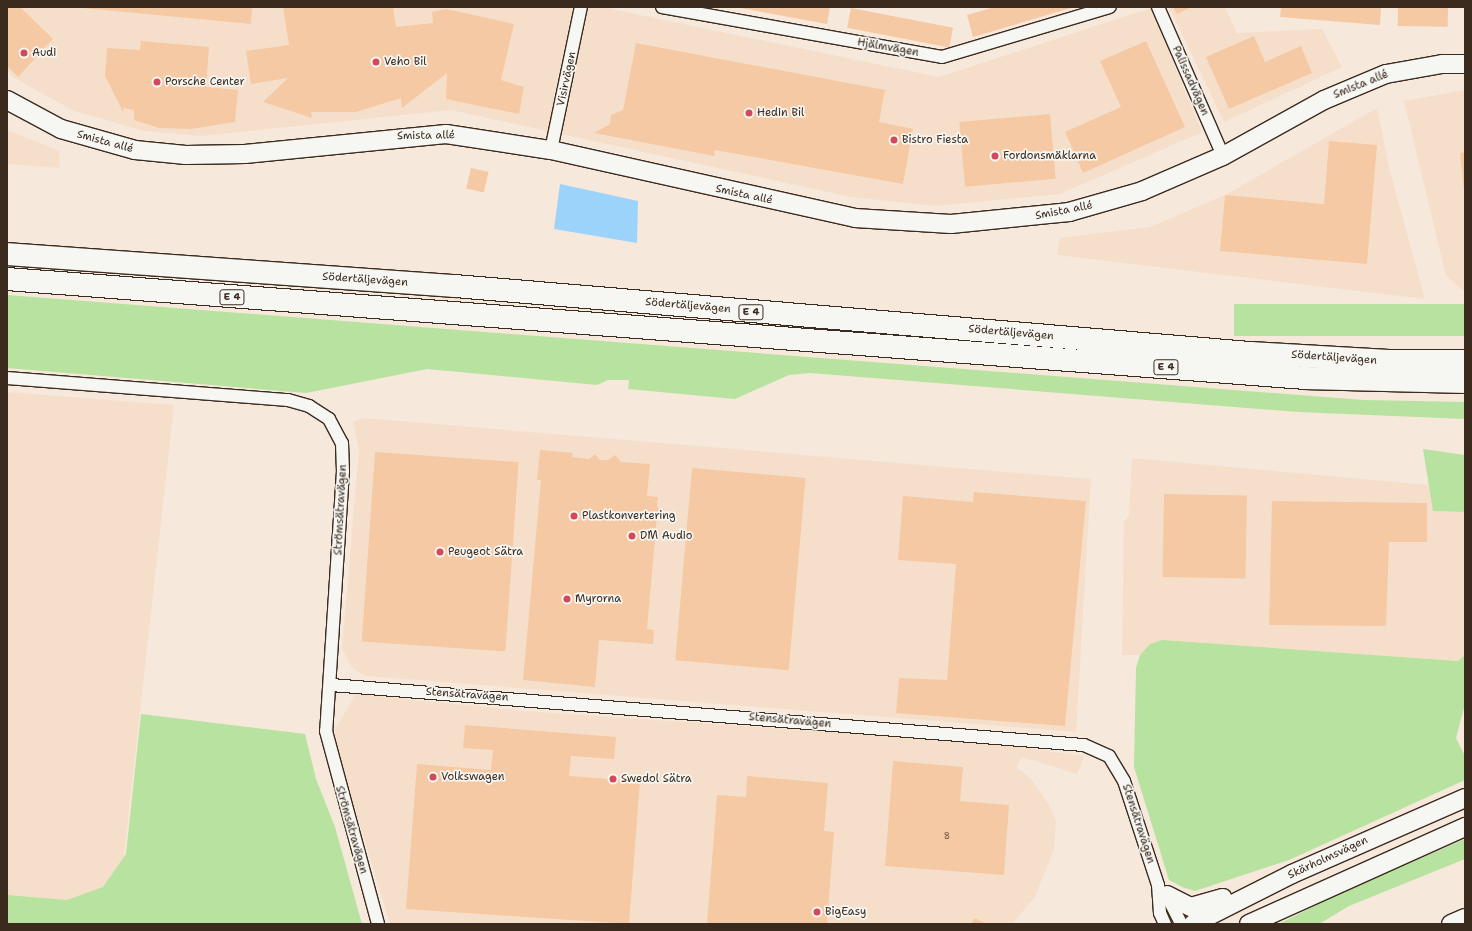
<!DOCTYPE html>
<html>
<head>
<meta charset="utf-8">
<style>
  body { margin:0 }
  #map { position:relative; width:1472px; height:931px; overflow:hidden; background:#f6e8db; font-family:"Shantell Sans",sans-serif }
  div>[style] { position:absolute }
  .built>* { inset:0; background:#f6dfca }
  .green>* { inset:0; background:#b8e29f; transform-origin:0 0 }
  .water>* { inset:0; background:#9cd3fb }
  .building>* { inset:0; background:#f5c9a4; transform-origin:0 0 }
  .roads { filter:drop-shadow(1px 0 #3b2a1e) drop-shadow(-1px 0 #3b2a1e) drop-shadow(0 1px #3b2a1e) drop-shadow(0 -1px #3b2a1e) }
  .street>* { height:12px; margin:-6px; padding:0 6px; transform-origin:6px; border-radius:6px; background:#f6f6f2 }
  .secondary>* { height:18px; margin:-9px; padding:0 9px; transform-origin:9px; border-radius:9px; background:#f6f6f2 }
  .highway>* { height:22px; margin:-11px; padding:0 11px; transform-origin:11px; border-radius:11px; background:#f6f6f2 }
  .dots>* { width:11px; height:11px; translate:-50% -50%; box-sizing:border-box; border:2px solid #f6f6f2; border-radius:50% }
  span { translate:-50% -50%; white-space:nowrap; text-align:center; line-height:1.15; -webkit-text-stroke:3.5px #f6f6f2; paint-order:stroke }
  .number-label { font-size:9px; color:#6a5240 }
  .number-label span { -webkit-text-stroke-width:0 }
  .shield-label span { padding:1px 3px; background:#f6f6f2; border:1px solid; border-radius:3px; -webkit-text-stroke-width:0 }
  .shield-label { font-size:10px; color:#3b2a1e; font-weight:700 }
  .street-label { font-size:11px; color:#3b2a1e }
  .poi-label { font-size:11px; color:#3b2a1e }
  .left { translate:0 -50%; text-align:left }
  .frame { position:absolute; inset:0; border:8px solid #3b2a1e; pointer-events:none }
</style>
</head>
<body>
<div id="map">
  <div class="built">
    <i style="clip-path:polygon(7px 7px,602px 7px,939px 77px,1151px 8px,1202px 132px,1060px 194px,935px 206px,851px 197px,451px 110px,201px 136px,144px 131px,74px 111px,14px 78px,7px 71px)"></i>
    <i style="clip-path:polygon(1169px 7px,1225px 7px,1237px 33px,1322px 29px,1342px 67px,1224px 122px)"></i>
    <i style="clip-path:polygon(1465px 90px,1465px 292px,1446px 276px,1404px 101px)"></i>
    <i style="clip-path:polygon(1377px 108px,1390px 171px,1425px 299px,1057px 255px,1060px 238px,1150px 227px,1227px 194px)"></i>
    <i style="clip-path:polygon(7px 130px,60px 151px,59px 168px,7px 164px)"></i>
    <i style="clip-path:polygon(7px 392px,174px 405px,118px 909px,7px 898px)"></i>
    <i style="clip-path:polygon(363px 418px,1091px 479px,1076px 732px,366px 676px,353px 669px,342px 649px,359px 450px,353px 422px)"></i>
    <i style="clip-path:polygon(1132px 458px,1428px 485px,1434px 511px,1465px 512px,1465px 655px,1458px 661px,1162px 640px,1150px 644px,1140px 655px,1122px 655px,1124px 522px,1129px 516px)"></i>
    <i style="clip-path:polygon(356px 694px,526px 711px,990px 743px,1084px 756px,1077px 774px,1022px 757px,1016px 767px,1031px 779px,1048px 803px,1056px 821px,1054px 849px,1035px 897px,1012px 924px,390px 924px,336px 747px,335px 729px)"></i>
  </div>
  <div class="green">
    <i style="clip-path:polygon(7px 295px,1364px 400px,1465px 402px,1465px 419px,1298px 412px,810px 373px,789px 375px,735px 399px,628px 389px,629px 380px,608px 380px,597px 385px,427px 369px,306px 393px,7px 368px)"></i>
    <i style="left:1234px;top:304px;width:231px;height:32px"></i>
    <i style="clip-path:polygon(1423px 449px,1465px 455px,1465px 512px,1433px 511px)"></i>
    <i style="clip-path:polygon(1162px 640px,1458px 661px,1465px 655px,1465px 704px,1456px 738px,1465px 756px,1465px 780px,1289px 860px,1195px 891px,1182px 887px,1169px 880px,1134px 767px,1136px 668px,1140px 655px,1150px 644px)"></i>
    <i style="clip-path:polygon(141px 714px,305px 734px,316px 779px,335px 827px,362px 924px,7px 924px,7px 895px,67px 900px,103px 887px,126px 854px)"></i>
    <i style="clip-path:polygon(1465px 839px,1465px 859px,1349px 906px,1319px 924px,1279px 924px,1342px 892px)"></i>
  </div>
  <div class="water">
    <i style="clip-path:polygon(560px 184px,638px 201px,637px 243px,554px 229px)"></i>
  </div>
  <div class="building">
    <i style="clip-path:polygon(7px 7px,20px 7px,53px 39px,18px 77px,7px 66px)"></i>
    <i style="clip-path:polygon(72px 7px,252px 7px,251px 24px)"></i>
    <i style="clip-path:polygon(283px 7px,393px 7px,396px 27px,433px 23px,432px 12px,446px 9px,514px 24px,501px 80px,524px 87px,519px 114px,446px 99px,447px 73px,402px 108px,401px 98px,356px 112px,311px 112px,312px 118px,263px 102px,288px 78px,251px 84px,246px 51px,289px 45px)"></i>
    <i style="clip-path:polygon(735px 7px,830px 7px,827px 24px)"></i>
    <i style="clip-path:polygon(995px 7px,1074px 7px,973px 37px,967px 15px)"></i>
    <i style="clip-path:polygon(1173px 7px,1192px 7px,1177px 14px)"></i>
    <i style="clip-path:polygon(1281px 7px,1381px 7px,1380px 25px,1280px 17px)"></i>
    <i style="left:1398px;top:7px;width:50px;height:19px;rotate:1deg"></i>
    <i style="left:851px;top:8px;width:104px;height:20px;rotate:11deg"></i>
    <i style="clip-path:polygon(1254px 36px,1265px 62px,1301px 46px,1312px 73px,1229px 109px,1206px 57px)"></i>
    <i style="clip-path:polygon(141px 41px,209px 47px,206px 87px,238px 90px,235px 122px,191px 129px,159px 128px,134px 120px,134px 110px,123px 108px,124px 114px,105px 76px,107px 48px,140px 50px)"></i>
    <i style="clip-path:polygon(1146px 41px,1185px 127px,1083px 173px,1065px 132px,1121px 107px,1100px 61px)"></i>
    <i style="clip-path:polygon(636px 43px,885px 90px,879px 122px,913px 129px,903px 184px,715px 150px,714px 156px,594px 133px,610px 124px,611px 115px,623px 110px)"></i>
    <i style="left:1050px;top:114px;width:65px;height:91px;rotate:85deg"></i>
    <i style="clip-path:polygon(1329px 141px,1377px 145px,1367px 264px,1220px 251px,1225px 195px,1324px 204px)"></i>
    <i style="clip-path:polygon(1465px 152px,1465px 191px,1464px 191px,1460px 153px)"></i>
    <i style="left:471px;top:168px;width:18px;height:21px;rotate:13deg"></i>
    <i style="clip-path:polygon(540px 450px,573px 453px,572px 457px,589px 459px,595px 454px,600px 460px,608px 460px,615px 455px,621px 462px,650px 464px,647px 496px,658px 497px,657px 507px,662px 511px,657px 516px,647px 629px,654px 630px,653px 644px,599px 640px,595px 687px,523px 680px,541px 480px,537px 480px)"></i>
    <i style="left:375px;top:452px;width:144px;height:190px;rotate:4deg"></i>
    <i style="left:692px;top:468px;width:114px;height:193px;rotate:5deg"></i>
    <i style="clip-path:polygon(974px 492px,1086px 501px,1065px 726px,896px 713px,899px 678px,947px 680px,956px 564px,898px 560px,903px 496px,973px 502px)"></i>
    <i style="left:1164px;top:494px;width:83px;height:83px;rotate:1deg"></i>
    <i style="clip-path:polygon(1272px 501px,1427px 503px,1427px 542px,1389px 542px,1386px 626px,1269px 625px)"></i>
    <i style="clip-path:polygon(465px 725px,616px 737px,614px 759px,571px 756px,569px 776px,640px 781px,629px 924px,406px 909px,417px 764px,491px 770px,493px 750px,463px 748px)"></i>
    <i style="clip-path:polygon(893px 761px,963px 767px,960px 801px,1009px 805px,1004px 875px,885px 866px)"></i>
    <i style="clip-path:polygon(747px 776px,828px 783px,824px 831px,834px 832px,827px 924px,707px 924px,717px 795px,746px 797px)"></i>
    <i style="clip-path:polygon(975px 918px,986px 924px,971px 924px)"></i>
  </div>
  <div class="roads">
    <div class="street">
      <i style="left:662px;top:7px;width:284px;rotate:10.1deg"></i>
      <i style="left:942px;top:57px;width:175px;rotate:-16.6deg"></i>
      <i style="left:1158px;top:7px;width:163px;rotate:66.4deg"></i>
      <i style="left:551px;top:150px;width:146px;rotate:-78.2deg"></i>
      <i style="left:7px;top:378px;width:282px;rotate:4.5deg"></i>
      <i style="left:288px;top:400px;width:22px;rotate:16deg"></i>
      <i style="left:309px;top:406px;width:24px;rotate:33deg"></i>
      <i style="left:329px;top:419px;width:27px;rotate:62deg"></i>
      <i style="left:342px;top:443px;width:28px;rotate:88deg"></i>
      <i style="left:343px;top:471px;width:261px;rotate:93.7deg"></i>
      <i style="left:326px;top:731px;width:200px;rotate:74.9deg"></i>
      <i style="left:331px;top:685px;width:755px;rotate:4.56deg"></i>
      <i style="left:1084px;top:745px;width:27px;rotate:24deg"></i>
      <i style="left:1109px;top:756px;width:29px;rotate:59deg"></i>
      <i style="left:1124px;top:781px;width:109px;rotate:71.9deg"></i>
      <i style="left:1158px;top:885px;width:28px;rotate:86deg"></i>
      <i style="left:1160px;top:913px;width:12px;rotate:66deg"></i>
      <i style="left:1166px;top:894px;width:34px;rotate:63deg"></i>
    </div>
    <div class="secondary">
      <i style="left:7px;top:100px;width:61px;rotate:28.2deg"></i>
      <i style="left:61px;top:129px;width:77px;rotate:15.8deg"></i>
      <i style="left:135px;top:150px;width:51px;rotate:5.6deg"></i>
      <i style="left:186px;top:155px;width:59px;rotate:-1deg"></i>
      <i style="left:245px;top:154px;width:202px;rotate:-5.7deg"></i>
      <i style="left:446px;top:134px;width:106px;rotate:8.7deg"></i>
      <i style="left:551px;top:150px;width:312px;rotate:12.6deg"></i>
      <i style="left:855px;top:218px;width:96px;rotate:3.6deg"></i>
      <i style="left:951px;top:224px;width:119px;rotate:-5.8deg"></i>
      <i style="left:1069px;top:212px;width:76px;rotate:-16deg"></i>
      <i style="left:1142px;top:191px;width:88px;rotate:-23.4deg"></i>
      <i style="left:1223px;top:156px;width:115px;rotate:-29deg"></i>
      <i style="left:1324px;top:100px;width:67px;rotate:-22.8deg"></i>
      <i style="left:1386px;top:74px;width:57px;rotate:-10.1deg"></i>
      <i style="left:1442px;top:64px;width:23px"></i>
      <i style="left:1167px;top:895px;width:27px;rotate:27deg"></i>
      <i style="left:1191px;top:907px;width:33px;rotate:-16deg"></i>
      <i style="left:1193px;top:924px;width:111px;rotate:-26.8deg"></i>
      <i style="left:1292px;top:874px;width:189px;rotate:-23.7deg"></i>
      <i style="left:1249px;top:924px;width:237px;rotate:-24.2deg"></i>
      <i style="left:1451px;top:924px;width:15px;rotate:-23deg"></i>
    </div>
    <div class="highway">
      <i style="left:7px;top:254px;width:449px;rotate:4.1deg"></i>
      <i style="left:455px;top:286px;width:798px;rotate:4.82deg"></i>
      <i style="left:1250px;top:353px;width:139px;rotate:3.3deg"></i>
      <i style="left:1389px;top:361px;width:76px"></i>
      <i style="left:7px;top:279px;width:1302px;rotate:4.36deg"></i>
      <i style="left:1305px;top:378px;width:160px;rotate:1.4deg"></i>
    </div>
  </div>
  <div class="dots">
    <i style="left:24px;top:53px;background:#d1495b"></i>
    <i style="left:376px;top:62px;background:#d1495b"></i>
    <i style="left:157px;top:82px;background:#d1495b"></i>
    <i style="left:749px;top:113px;background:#d1495b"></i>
    <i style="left:894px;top:140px;background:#d1495b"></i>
    <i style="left:995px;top:156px;background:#d1495b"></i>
    <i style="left:574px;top:516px;background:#d1495b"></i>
    <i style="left:632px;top:536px;background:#d1495b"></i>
    <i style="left:440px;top:552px;background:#d1495b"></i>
    <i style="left:567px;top:599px;background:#d1495b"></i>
    <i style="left:433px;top:777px;background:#d1495b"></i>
    <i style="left:613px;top:779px;background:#d1495b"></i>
    <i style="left:817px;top:912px;background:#d1495b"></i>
  </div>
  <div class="number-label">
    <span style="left:947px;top:836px">8</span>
  </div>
  <div class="shield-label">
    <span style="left:232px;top:297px">E 4</span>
    <span style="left:751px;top:312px">E 4</span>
    <span style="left:1166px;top:367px">E 4</span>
  </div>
  <div class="street-label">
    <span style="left:888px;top:48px;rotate:10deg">Hjälmvägen</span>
    <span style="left:567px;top:79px;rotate:-78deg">Visirvägen</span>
    <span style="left:1190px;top:81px;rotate:66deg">Palissadvägen</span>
    <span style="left:1361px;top:85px;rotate:-22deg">Smista allé</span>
    <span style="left:426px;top:136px;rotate:-1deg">Smista allé</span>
    <span style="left:105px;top:142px;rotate:15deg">Smista allé</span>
    <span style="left:744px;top:195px;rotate:12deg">Smista allé</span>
    <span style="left:1064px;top:211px;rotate:-11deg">Smista allé</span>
    <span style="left:365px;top:280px;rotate:4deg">Södertäljevägen</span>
    <span style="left:688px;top:306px;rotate:5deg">Södertäljevägen</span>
    <span style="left:1011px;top:333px;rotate:5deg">Södertäljevägen</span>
    <span style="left:1334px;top:358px;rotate:4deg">Södertäljevägen</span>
    <span style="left:341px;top:510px;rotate:-87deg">Strömsätravägen</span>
    <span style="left:467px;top:695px;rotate:4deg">Stensätravägen</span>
    <span style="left:790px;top:721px;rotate:5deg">Stensätravägen</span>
    <span style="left:1138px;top:824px;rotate:72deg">Stensätravägen</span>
    <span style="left:351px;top:830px;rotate:74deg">Strömsätravägen</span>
    <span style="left:1328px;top:858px;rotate:-25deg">Skärholmsvägen</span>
  </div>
  <div class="poi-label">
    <span class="left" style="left:32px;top:53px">Audi</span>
    <span class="left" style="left:384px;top:62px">Veho Bil</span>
    <span class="left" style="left:165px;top:82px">Porsche Center</span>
    <span class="left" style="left:757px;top:113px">Hedin Bil</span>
    <span class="left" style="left:902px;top:140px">Bistro Fiesta</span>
    <span class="left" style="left:1003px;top:156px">Fordonsmäklarna</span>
    <span class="left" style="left:582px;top:516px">Plastkonvertering</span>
    <span class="left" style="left:640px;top:536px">DM Audio</span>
    <span class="left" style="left:448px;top:552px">Peugeot Sätra</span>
    <span class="left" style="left:575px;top:599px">Myrorna</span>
    <span class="left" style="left:441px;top:777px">Volkswagen</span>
    <span class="left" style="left:621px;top:779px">Swedol Sätra</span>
    <span class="left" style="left:825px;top:912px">BigEasy</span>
  </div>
  <div class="frame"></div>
</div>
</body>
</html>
